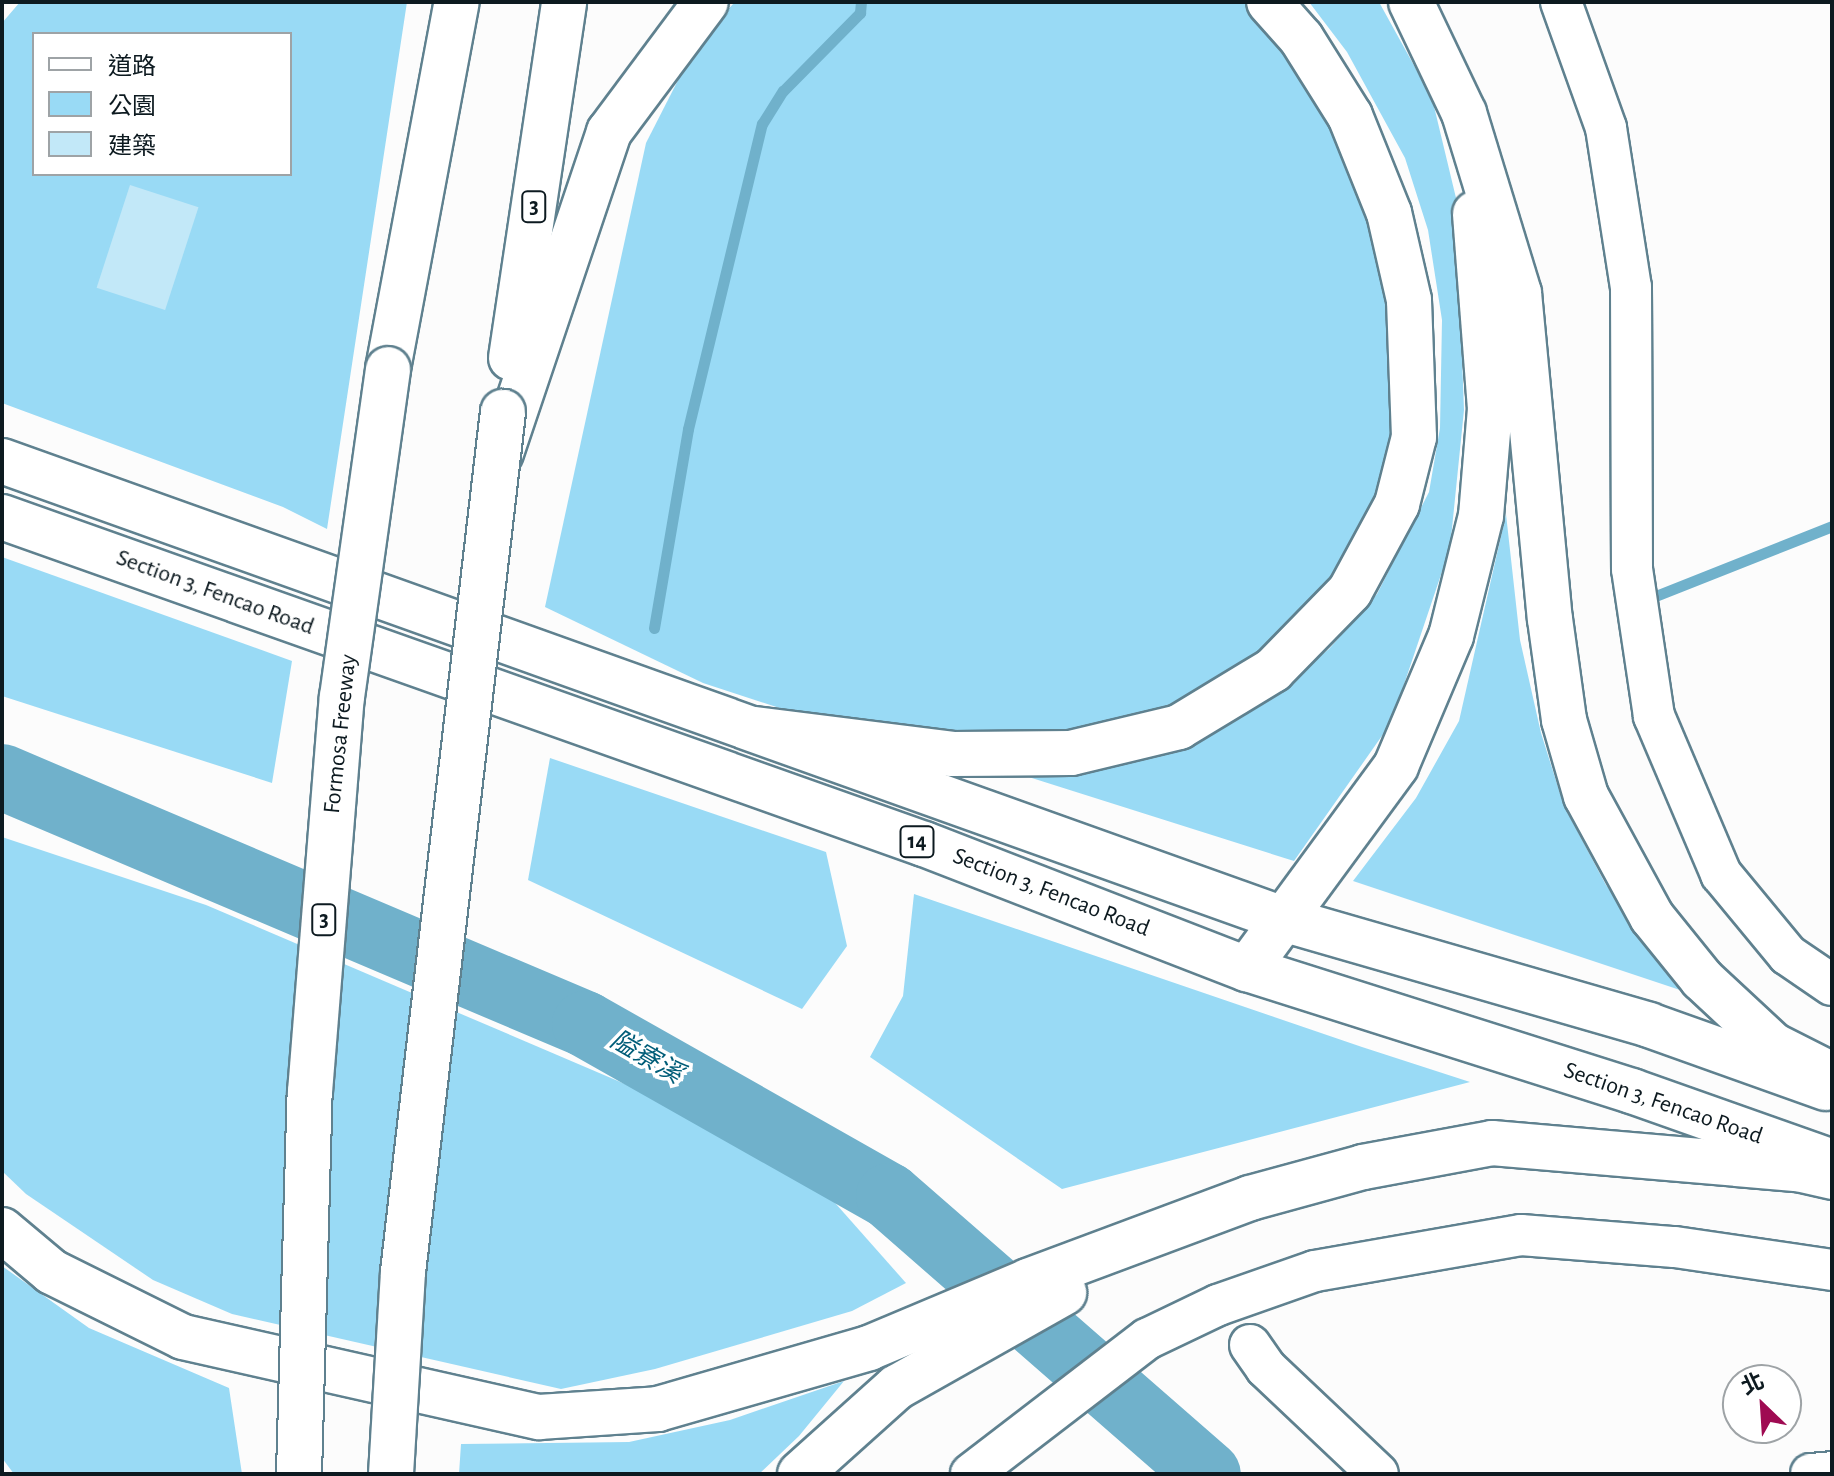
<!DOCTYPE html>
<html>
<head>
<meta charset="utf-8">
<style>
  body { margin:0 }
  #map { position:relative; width:1834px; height:1476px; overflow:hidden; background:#fcfcfc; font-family:"Alegreya Sans","Noto Sans TC",sans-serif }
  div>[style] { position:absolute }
  .green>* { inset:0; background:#99daf5 }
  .stream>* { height:11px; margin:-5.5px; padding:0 5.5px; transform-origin:5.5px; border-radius:5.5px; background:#70b1cb }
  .river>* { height:66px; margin:-33px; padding:0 33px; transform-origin:33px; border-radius:33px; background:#70b1cb }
  .building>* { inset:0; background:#c2e8f8; transform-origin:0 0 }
  .roads { filter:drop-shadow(2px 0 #5f818f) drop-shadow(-2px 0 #5f818f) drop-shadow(0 2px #5f818f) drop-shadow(0 -2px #5f818f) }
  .minor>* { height:40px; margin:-20px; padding:0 20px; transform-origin:20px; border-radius:20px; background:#fff }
  .major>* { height:44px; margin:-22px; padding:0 22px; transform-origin:22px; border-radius:22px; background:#fff }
  .highway>* { height:44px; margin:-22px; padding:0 22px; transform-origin:22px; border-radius:22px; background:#fff }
  .bridges { filter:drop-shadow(2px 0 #5f818f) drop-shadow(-2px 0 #5f818f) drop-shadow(0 2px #5f818f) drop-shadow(0 -2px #5f818f) }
  .highway-bridge>* { height:44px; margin:-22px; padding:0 22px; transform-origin:22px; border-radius:22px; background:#fff }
  span { translate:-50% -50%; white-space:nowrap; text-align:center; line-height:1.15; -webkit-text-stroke:7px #fff; paint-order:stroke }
  .shield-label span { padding:2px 6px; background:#fff; border:2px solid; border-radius:6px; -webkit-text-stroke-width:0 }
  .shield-label { font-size:22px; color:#0d1a20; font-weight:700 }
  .street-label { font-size:24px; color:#0d1a20 }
  .water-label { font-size:26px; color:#015d78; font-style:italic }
  .frame { position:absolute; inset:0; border:4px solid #0d1a20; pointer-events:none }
  .legend { position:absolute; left:32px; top:32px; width:260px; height:144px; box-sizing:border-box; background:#fff; border:2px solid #9ea3a6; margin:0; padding:10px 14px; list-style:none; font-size:24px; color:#0d1a20 }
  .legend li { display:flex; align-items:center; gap:16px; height:40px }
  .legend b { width:40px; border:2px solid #9ea3a6 }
  .north { position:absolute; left:1722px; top:1364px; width:80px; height:80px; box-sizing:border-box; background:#fff; border:2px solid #9ea3a6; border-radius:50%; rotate:335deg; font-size:22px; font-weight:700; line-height:32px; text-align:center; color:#0d1a20 }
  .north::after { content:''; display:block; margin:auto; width:28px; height:36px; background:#9f0a52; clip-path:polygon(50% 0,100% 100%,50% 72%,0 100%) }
</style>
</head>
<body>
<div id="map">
  <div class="green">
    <i style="clip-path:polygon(evenodd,20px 2px,407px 2px,327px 529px,283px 507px,2px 403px,2px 23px,20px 2px,34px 34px,290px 34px,290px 174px,34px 174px,34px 34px)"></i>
    <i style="clip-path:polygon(735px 2px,1253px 2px,1343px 119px,1389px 254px,1398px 461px,1347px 574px,1213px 696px,1031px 742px,798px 714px,703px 683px,545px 607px,646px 143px,698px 41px)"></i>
    <i style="clip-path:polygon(1309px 2px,1379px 2px,1432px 98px,1456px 198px,1464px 410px,1450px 548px,1391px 723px,1294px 861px,1010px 771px,1269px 696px,1329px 649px,1377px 594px,1429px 492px,1440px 428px,1442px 320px,1428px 230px,1405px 158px,1347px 52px)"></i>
    <i style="clip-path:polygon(1506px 514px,1520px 640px,1541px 733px,1564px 806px,1606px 885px,1686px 992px,1353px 881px,1416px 798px,1459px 721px)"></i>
    <i style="clip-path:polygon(2px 557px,292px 661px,272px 783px,2px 696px)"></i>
    <i style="clip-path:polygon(550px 758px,826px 852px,847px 946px,802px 1009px,528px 880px)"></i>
    <i style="clip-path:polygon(2px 837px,206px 905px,707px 1119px,821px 1187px,906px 1283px,852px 1311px,655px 1369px,561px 1389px,232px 1314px,153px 1280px,26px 1194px,2px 1171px)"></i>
    <i style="clip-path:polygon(914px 894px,1362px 1047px,1470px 1082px,1062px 1189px,870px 1057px,903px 996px)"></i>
    <i style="clip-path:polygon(2px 1266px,89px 1328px,229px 1388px,242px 1474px,14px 1474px,2px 1458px)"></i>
    <i style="clip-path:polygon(844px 1381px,799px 1436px,759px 1474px,459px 1474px,461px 1444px,629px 1442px,730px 1420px)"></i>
  </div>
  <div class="stream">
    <i style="left:1653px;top:597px;width:193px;rotate:-21.6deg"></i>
    <i style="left:654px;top:628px;width:202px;rotate:-80.3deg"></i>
    <i style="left:688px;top:429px;width:314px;rotate:-76.4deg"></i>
    <i style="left:762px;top:124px;width:39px;rotate:-58deg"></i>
    <i style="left:783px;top:91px;width:110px;rotate:-45.4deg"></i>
    <i style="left:860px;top:13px;width:11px;rotate:-85deg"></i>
  </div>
  <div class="river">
    <i style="left:2px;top:777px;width:633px;rotate:22.96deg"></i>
    <i style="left:585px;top:1024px;width:349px;rotate:29.5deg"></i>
    <i style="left:889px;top:1196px;width:423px;rotate:41.1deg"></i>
  </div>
  <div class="building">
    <i style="left:130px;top:185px;width:72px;height:108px;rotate:18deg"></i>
  </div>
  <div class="roads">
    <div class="minor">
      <i style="left:1561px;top:2px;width:134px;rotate:70.3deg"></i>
      <i style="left:1606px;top:128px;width:161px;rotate:81.1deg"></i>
      <i style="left:1631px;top:287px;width:282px;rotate:89.8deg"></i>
      <i style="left:1632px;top:569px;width:149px;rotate:81.5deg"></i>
      <i style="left:1654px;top:716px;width:172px;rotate:67deg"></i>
      <i style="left:1721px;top:874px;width:105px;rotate:50.4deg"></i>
      <i style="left:1788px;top:955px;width:53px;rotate:34.3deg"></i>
      <i style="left:1250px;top:1345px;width:28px;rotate:55deg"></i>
      <i style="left:1266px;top:1368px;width:154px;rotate:43.4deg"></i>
      <i style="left:971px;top:1474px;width:222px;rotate:-37.5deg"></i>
      <i style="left:1147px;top:1339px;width:79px;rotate:-25.6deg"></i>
      <i style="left:1218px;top:1305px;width:103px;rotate:-19.3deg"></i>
      <i style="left:1315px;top:1271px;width:209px;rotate:-9.9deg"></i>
      <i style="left:1521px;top:1235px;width:154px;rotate:4.5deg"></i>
      <i style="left:1675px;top:1247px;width:159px;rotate:8.3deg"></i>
      <i style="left:1811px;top:1474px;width:21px;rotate:-5deg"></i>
    </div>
    <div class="major">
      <i style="left:2px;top:461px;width:1364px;rotate:19.67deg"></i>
      <i style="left:1286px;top:920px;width:378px;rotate:16.1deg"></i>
      <i style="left:1649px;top:1025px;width:188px;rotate:19.6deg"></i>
      <i style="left:2px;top:517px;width:978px;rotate:19.53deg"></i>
      <i style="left:924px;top:844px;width:346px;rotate:21.2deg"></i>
      <i style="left:1247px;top:969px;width:404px;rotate:17.6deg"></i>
      <i style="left:1632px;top:1091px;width:212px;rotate:19.5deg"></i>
    </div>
    <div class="highway">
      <i style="left:1411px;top:2px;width:123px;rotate:64.5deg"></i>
      <i style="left:1464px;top:113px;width:188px;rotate:73deg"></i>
      <i style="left:1519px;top:293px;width:327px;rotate:84.6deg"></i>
      <i style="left:1550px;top:619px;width:102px;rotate:82.1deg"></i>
      <i style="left:1564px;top:720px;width:79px;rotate:73.9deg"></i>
      <i style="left:1586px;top:796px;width:138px;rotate:61.4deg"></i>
      <i style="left:1652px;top:917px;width:80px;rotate:51.1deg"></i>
      <i style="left:1702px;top:979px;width:97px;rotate:42.9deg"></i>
      <i style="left:1773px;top:1045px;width:66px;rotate:27deg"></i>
      <i style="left:511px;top:358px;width:360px;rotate:-81.5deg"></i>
      <i style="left:388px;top:369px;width:373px;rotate:-79.4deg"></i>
      <i style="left:501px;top:453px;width:339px;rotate:-71.4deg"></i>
      <i style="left:609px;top:132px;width:162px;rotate:-53.3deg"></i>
      <i style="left:755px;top:729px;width:199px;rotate:7.2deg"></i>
      <i style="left:952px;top:754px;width:119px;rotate:-0.5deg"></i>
      <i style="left:1071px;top:753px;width:111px;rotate:-13.5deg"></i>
      <i style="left:1179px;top:727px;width:110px;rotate:-31.2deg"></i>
      <i style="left:1273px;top:670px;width:110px;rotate:-45.7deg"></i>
      <i style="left:1350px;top:591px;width:99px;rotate:-61.6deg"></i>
      <i style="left:1397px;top:504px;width:69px;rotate:-75.8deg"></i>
      <i style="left:1414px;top:437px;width:137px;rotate:-92.1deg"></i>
      <i style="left:1409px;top:300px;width:89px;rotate:-102.9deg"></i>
      <i style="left:1389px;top:213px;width:105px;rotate:-111.9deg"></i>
      <i style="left:1350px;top:116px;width:92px;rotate:-122.1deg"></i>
      <i style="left:1301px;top:38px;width:48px;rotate:-131.6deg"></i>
      <i style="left:1247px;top:969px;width:252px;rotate:-53.7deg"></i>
      <i style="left:1396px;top:766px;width:141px;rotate:-67.1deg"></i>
      <i style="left:1451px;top:636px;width:124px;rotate:-76deg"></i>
      <i style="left:1481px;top:516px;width:107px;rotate:-85.2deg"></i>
      <i style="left:1490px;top:409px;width:196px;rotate:-94.4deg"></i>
      <i style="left:2px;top:1230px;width:65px;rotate:40deg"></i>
      <i style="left:52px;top:1272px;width:146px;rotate:26.4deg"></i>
      <i style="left:183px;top:1337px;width:365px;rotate:12.7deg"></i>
      <i style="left:539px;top:1417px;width:119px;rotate:-3.8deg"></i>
      <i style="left:658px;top:1409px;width:220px;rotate:-16.1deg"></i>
      <i style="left:869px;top:1348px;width:173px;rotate:-22.8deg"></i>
      <i style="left:1028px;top:1281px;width:237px;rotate:-20.5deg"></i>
      <i style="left:1250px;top:1198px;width:117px;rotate:-15.3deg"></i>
      <i style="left:1363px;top:1167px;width:131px;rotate:-10.5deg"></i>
      <i style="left:1492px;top:1143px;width:307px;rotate:4.9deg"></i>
      <i style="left:1798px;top:1169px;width:35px;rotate:13deg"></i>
      <i style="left:800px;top:1474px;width:130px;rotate:-41.9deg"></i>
      <i style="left:897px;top:1387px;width:192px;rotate:-29.4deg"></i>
    </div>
  </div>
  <div class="bridges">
    <div class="highway-bridge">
      <i style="left:299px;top:1474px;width:382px;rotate:-88.4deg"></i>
      <i style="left:310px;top:1092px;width:396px;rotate:-85.4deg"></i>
      <i style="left:342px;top:697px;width:331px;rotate:-82deg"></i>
      <i style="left:391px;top:1474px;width:202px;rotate:-86.6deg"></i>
      <i style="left:403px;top:1272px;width:866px;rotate:-83.37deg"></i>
    </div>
  </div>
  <div class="shield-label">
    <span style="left:534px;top:207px">3</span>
    <span style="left:917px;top:842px">14</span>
    <span style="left:324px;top:920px">3</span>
  </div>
  <div class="street-label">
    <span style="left:215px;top:593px;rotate:20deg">Section 3, Fencao Road</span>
    <span style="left:341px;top:734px;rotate:-84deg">Formosa Freeway</span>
    <span style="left:1051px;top:893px;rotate:21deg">Section 3, Fencao Road</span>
    <span style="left:1663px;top:1104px;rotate:19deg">Section 3, Fencao Road</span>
  </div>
  <div class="water-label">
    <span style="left:646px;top:1058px;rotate:30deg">隘寮溪</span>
  </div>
  <div class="frame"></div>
  <ul class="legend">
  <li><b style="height:10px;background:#fff"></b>道路</li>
  <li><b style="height:22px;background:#99daf5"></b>公園</li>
  <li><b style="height:22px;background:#c2e8f8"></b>建築</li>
  </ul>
  <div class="north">北</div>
</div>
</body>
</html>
